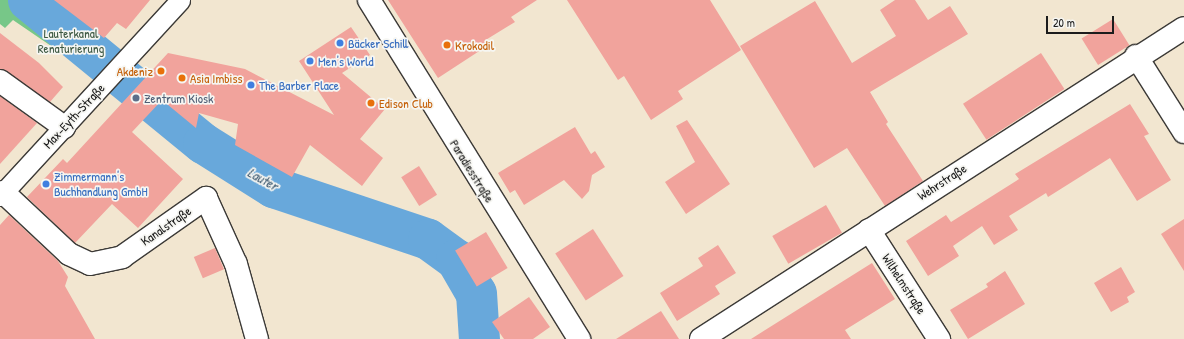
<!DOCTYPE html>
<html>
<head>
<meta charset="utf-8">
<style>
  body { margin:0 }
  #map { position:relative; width:1184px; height:339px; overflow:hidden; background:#f2e6d0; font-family:"Patrick Hand",sans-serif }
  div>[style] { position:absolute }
  .green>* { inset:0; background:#77c788 }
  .river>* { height:41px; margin:-20.5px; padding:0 20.5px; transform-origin:20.5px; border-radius:20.5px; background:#68a8db }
  .building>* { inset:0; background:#f1a39c; transform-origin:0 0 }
  .roads { filter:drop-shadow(1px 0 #3c3a37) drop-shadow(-1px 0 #3c3a37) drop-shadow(0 1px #3c3a37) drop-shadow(0 -1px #3c3a37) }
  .pedestrian>* { height:19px; margin:-9.5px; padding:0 9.5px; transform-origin:9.5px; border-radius:9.5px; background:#fff }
  .minor>* { height:22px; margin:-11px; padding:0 11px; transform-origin:11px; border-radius:11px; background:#fff }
  .secondary>* { height:22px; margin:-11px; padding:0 11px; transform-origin:11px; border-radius:11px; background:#fff }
  .dots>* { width:11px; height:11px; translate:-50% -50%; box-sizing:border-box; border:2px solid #f6f6f2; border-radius:50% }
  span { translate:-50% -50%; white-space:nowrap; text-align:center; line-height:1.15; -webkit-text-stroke:3.5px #f6f6f2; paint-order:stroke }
  .park-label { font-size:13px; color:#3c5842 }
  .shop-label { font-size:13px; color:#366cbe }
  .left { translate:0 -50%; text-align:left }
  .food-label { font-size:13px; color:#c56008 }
  .right { translate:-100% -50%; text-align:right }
  .service-label { font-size:13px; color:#4e5e75 }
  .street-label { font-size:13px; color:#1c1c1c }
  .water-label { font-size:14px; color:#3e5b72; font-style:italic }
  .scale { position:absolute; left:1046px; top:16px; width:68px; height:18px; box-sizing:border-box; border:2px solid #1c1c1c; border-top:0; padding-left:5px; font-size:12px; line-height:14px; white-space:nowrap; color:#1c1c1c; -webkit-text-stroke:3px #f6f6f2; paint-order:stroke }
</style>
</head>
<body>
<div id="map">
  <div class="green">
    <i style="clip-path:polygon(0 0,36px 0,94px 39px,73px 61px,13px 20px,5px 28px,0 24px)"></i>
  </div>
  <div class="river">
    <i style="left:28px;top:0;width:226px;rotate:39.3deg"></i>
    <i style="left:203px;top:143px;width:83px;rotate:32.2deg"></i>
    <i style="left:273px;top:187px;width:163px;rotate:18.5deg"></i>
    <i style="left:428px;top:239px;width:34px;rotate:36deg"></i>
    <i style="left:456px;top:259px;width:39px;rotate:60deg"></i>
    <i style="left:476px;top:293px;width:46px;rotate:86.3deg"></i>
  </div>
  <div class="building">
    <i style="clip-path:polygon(54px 0,150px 0,126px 29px,117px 23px,104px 38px)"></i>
    <i style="clip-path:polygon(388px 0,537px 0,511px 17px,515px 22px,484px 41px,487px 46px,438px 78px)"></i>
    <i style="clip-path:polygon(567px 0,710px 0,741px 50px,678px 91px,683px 99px,651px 120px,624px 76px,618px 80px)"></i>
    <i style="clip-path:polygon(895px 0,915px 0,928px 20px,950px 6px,968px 34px,870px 92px,888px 122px,886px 124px,923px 181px,885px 206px,847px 148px,814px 168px,740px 46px,815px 1px,852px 63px,896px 36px,880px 10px)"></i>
    <i style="left:1113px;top:19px;width:31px;height:37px;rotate:58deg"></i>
    <i style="clip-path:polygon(351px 27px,370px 55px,342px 73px,385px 109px,360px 139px,383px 158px,362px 186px,310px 145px,292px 177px,235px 145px,238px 124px,199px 113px,196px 128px,162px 100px,132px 132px,183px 179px,138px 228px,112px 204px,75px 243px,27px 197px,63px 159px,67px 163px,168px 53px,245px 69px,334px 115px,299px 61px)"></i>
    <i style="clip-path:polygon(0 33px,39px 63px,63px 87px,50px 102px,0 69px)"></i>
    <i style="left:1041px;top:53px;width:43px;height:93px;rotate:57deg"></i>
    <i style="clip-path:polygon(0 96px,37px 123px,0 164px)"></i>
    <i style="clip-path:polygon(1130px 104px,1149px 134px,1144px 136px,1171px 180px,1137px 201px,1110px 158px,1048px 197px,1046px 193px,1009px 216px,1018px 230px,994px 245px,982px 226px,953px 246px,959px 256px,928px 276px,906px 241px,946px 215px,951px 222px,1019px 179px,1015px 174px)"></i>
    <i style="clip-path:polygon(687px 120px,730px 184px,686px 214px,665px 182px,695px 162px,676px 126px)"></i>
    <i style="clip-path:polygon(575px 127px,591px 154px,595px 151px,605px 167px,592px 175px,589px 191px,582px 199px,564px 180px,524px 205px,515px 190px,510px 193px,498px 173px)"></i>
    <i style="left:419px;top:166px;width:34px;height:21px;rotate:58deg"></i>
    <i style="left:826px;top:205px;width:32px;height:62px;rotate:60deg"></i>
    <i style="clip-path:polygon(9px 215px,58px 261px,68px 277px,65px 286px,95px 339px,0 339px,0 225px)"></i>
    <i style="clip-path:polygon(1184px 219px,1184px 271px,1161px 234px)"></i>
    <i style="left:593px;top:229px;width:56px;height:45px;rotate:57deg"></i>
    <i style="left:486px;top:232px;width:42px;height:36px;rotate:59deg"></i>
    <i style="clip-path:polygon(718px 245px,736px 273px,715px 286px,720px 294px,677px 321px,660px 293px,703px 266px,698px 258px)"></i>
    <i style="left:215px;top:248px;width:23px;height:23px;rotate:67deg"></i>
    <i style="clip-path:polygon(872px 263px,895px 299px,845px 330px,851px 339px,751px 339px)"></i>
    <i style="clip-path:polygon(1121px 267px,1135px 292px,1127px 297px,1129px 302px,1111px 312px,1094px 283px)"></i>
    <i style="clip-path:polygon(1005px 271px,1025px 304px,968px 339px,950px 310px,988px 287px,986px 284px)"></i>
    <i style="clip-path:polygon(529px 297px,550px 327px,533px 339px,504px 339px,492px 322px)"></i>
    <i style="clip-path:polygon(661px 311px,679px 339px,616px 339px)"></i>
  </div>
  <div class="roads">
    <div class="pedestrian">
      <i style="left:0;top:196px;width:266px;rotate:-47.4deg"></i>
    </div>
    <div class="minor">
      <i style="left:1136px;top:56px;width:90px;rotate:57.7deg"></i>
      <i style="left:0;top:81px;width:79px;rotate:35.7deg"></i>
      <i style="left:3px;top:192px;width:91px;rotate:43.2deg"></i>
      <i style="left:69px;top:254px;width:23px;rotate:25deg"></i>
      <i style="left:90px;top:264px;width:33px;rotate:-12deg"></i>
      <i style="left:122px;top:257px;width:103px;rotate:-35.1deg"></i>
      <i style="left:206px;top:198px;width:72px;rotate:65.6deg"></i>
      <i style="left:236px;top:264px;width:78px;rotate:74.4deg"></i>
      <i style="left:869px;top:230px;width:130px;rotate:57.3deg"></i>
      <i style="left:701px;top:339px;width:574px;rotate:-32.78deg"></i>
    </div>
    <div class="secondary">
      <i style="left:369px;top:0;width:399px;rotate:58.2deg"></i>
    </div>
  </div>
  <div class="dots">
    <i style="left:340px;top:43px;background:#3f7fe0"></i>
    <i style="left:447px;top:45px;background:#e8710a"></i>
    <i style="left:310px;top:61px;background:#3f7fe0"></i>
    <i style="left:161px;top:71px;background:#e8710a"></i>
    <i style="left:182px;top:78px;background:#e8710a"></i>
    <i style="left:251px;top:85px;background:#3f7fe0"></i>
    <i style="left:136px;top:98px;background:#5c6f8a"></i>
    <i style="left:371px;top:103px;background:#e8710a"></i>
    <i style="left:46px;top:184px;background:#3f7fe0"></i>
  </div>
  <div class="park-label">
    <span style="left:71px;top:41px">Lauterkanal<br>Renaturierung</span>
  </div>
  <div class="shop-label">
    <span class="left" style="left:348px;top:43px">Bäcker Schill</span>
    <span class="left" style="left:318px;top:61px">Men's World</span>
    <span class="left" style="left:259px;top:85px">The Barber Place</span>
    <span class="left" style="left:54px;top:184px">Zimmermann's<br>Buchhandlung GmbH</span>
  </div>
  <div class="food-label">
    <span class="left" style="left:455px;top:45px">Krokodil</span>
    <span class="right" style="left:153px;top:71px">Akdeniz</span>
    <span class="left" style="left:190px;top:78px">Asia Imbiss</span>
    <span class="left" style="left:379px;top:103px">Edison Club</span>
  </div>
  <div class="service-label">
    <span class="left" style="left:144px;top:98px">Zentrum Kiosk</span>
  </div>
  <div class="street-label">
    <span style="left:74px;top:116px;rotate:-47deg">Max-Eyth-Straße</span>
    <span style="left:472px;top:171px;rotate:58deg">Paradiesstraße</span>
    <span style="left:942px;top:182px;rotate:-33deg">Wehrstraße</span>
    <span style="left:166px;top:226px;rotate:-35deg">Kanalstraße</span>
    <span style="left:904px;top:284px;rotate:57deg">Wilhelmstraße</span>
  </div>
  <div class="water-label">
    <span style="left:263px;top:179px;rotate:29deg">Lauter</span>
  </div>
  <div class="scale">20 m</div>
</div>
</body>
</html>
